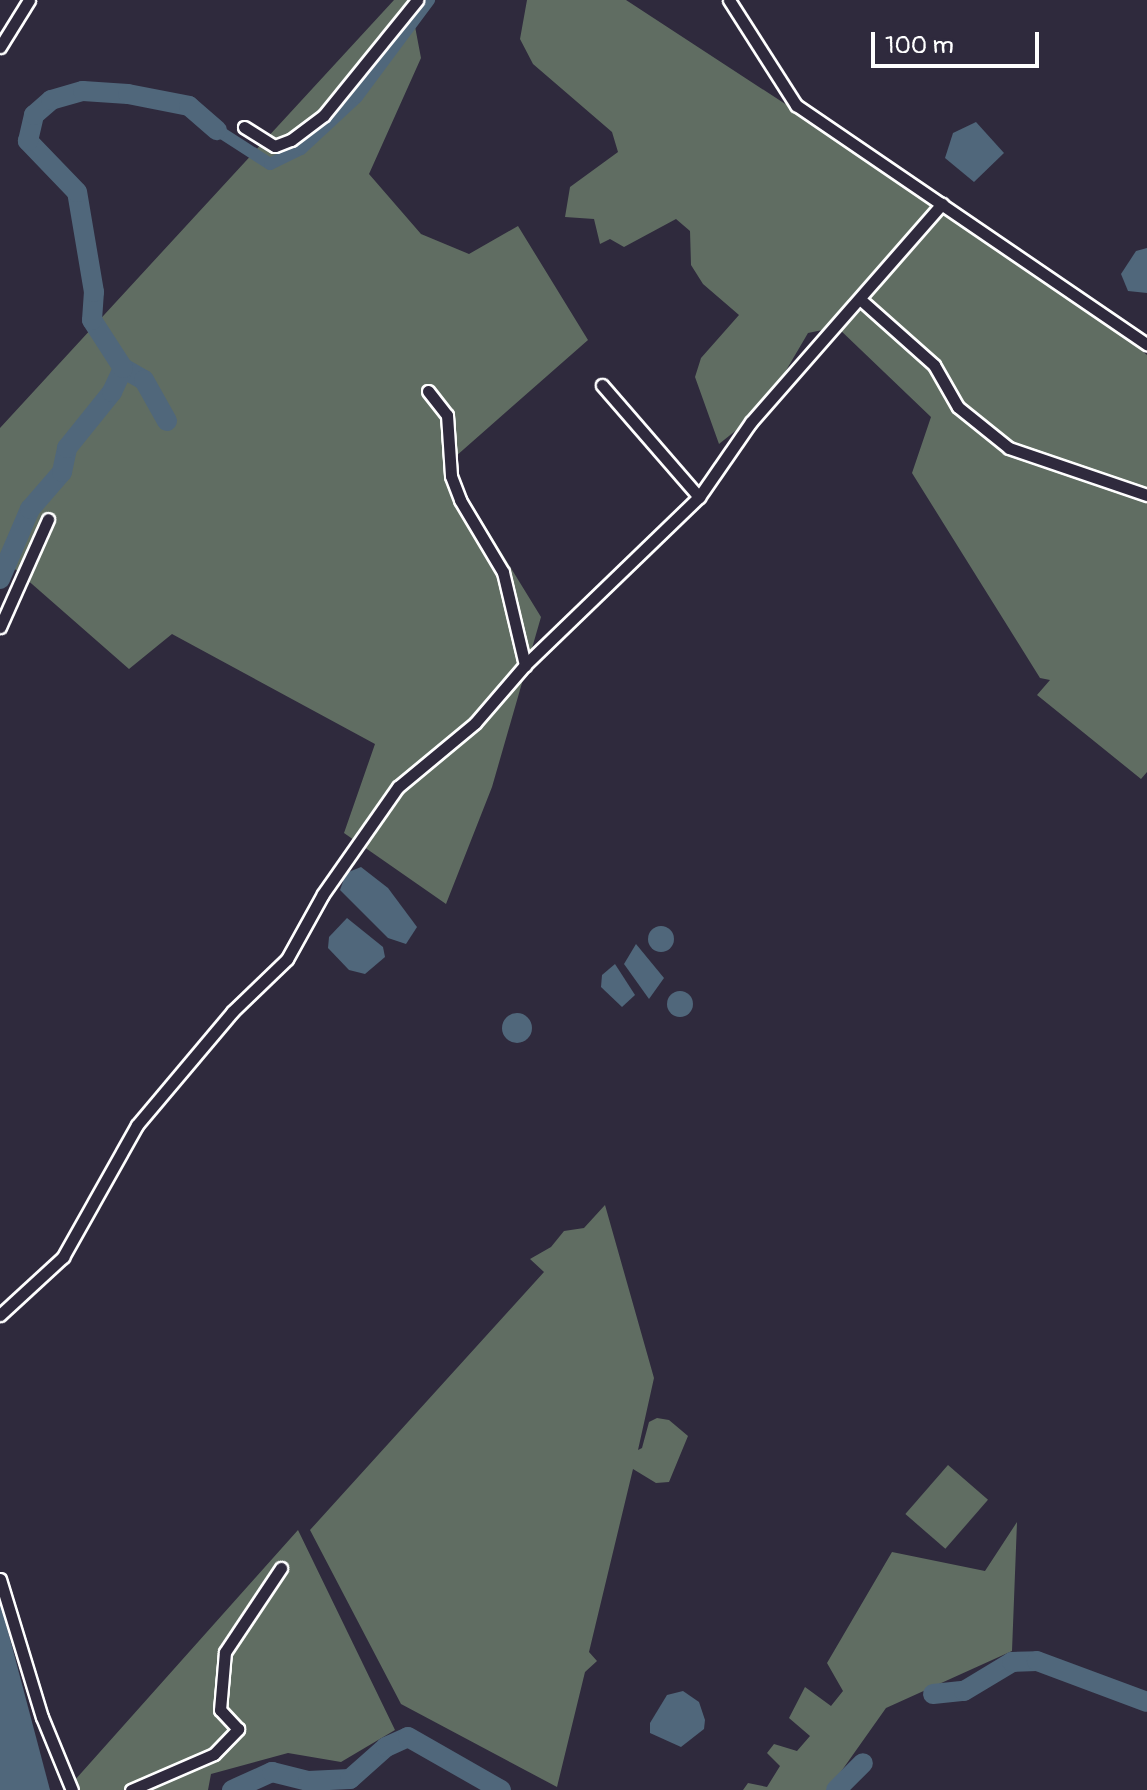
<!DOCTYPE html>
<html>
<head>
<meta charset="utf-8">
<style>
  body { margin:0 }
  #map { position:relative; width:1147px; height:1790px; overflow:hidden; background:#2f2a3d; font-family:Pangolin,sans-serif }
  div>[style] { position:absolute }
  .green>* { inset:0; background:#606d62; transform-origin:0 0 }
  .water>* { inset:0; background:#50677b }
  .round { border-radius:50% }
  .canal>* { height:12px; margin:-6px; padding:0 6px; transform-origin:6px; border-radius:6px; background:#50677b }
  .river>* { height:20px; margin:-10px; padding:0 10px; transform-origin:10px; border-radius:10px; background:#50677b }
  .roads { filter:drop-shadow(2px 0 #fff) drop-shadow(-2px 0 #fff) drop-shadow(0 2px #fff) drop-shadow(0 -2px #fff) }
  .street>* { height:11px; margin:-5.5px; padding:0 5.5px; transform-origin:5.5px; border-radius:5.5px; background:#2f2a3d }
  span { translate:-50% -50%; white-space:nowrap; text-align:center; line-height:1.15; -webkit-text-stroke:8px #2f2a3d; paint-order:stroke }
  .scale { position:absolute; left:871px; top:32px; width:168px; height:36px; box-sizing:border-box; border:4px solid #fff; border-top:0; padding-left:10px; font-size:24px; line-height:28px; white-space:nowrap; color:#fff; -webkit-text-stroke:6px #2f2a3d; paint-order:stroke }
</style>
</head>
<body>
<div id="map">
  <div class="green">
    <i style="clip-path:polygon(394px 0,410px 0,421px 58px,369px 174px,421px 234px,469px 254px,518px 226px,588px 340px,447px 464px,541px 617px,492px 787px,446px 904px,344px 833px,375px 744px,172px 634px,129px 669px,0 556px,0 428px)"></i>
    <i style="clip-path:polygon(527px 0,626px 0,1076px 294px,1147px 355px,1147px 772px,1141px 779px,1037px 695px,1050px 680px,1040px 678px,912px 473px,931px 417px,837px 327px,808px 333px,764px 408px,719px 444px,695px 377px,701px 358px,739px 315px,703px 284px,691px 265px,690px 231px,676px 219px,624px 247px,610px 239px,600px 244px,594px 219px,565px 217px,570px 187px,618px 152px,612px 132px,533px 64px,520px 39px)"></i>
    <i style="clip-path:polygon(605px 1205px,654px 1378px,638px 1450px,642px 1448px,649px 1422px,657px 1418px,669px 1420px,688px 1436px,669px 1482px,656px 1483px,633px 1469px,589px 1652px,597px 1661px,585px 1672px,557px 1787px,401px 1704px,310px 1530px,544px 1272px,530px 1259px,551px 1247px,564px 1231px,584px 1228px)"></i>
    <i style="left:948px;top:1465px;width:53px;height:65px;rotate:41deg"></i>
    <i style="clip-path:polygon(1017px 1522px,1012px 1651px,886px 1708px,828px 1790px,743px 1790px,748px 1783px,767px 1787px,780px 1766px,767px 1753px,774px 1744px,797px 1751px,810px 1736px,789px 1718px,805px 1687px,831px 1706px,843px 1691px,827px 1663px,892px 1552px,985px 1571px)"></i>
    <i style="clip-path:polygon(298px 1530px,395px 1730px,341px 1762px,288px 1753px,211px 1774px,208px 1790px,66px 1790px)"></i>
  </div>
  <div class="water">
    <i style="clip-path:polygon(976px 122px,1004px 153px,974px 182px,945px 158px,953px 133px)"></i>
    <i style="clip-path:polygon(1147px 248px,1147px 293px,1128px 291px,1121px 274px,1136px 251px)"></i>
    <i style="clip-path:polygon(361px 867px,388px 888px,417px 927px,406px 944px,388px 938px,340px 890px,346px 873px)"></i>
    <i style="clip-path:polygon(347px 918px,383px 947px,385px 957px,365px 974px,349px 970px,328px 948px,329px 937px)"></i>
    <i class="round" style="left:648px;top:926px;width:26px;height:26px"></i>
    <i style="clip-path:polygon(636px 944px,664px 978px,649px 999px,624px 964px)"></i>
    <i style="clip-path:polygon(615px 964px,635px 995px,622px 1007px,601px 987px,602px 975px)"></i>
    <i class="round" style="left:667px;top:991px;width:26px;height:26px"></i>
    <i class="round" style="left:502px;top:1013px;width:30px;height:30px"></i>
    <i style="clip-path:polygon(0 1601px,50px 1790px,0 1790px)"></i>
    <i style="clip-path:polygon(683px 1691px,699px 1702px,705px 1720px,704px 1729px,681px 1747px,650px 1733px,650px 1723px,667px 1695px)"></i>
  </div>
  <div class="canal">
    <i style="left:217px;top:130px;width:63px;rotate:32.7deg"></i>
    <i style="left:270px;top:164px;width:34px;rotate:-26deg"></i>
    <i style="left:301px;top:149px;width:76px;rotate:-42.9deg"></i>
    <i style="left:357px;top:97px;width:121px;rotate:-53.4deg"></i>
  </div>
  <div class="river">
    <i style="left:123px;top:368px;width:24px;rotate:30deg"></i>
    <i style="left:144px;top:380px;width:47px;rotate:60.7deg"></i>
    <i style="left:0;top:579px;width:76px;rotate:-66.8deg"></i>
    <i style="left:30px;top:509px;width:49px;rotate:-49.1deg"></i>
    <i style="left:62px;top:472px;width:25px;rotate:-78deg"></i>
    <i style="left:67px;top:448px;width:72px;rotate:-51.2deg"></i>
    <i style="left:112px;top:392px;width:26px;rotate:-65deg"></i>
    <i style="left:123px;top:368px;width:57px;rotate:-122.9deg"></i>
    <i style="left:92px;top:320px;width:28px;rotate:-86deg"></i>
    <i style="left:94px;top:292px;width:101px;rotate:-99.6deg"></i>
    <i style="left:77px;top:192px;width:71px;rotate:-133.9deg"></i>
    <i style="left:28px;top:141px;width:27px;rotate:-77deg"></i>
    <i style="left:34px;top:115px;width:23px;rotate:-41deg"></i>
    <i style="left:51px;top:100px;width:33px;rotate:-16deg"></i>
    <i style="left:83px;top:91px;width:45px;rotate:3.8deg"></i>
    <i style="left:128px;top:94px;width:62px;rotate:11.1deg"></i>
    <i style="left:189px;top:106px;width:37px;rotate:41deg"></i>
    <i style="left:933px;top:1694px;width:31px;rotate:-6deg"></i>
    <i style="left:964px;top:1691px;width:56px;rotate:-31.1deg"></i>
    <i style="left:1012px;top:1662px;width:25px;rotate:-2deg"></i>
    <i style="left:1037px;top:1661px;width:117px;rotate:20.4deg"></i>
    <i style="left:232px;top:1790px;width:44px;rotate:-24.2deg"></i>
    <i style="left:272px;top:1772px;width:37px;rotate:14deg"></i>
    <i style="left:308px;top:1781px;width:42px;rotate:-2.7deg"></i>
    <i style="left:350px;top:1779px;width:48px;rotate:-41.6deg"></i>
    <i style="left:386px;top:1747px;width:24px;rotate:-24deg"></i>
    <i style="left:408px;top:1737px;width:107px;rotate:29.7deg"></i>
    <i style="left:836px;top:1790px;width:38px;rotate:-45deg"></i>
  </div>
  <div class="roads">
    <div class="street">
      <i style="left:729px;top:0;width:125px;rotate:57.5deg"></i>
      <i style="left:796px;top:105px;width:425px;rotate:34.3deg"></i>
      <i style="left:0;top:47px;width:55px;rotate:-58.3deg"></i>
      <i style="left:244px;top:127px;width:36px;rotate:32deg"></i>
      <i style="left:275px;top:146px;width:17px;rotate:-21deg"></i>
      <i style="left:291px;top:140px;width:41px;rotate:-37.1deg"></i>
      <i style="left:324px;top:115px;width:148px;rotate:-51deg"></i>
      <i style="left:861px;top:300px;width:98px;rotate:41.7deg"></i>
      <i style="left:934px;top:365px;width:48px;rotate:60.3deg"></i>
      <i style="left:958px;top:407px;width:65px;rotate:38.8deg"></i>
      <i style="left:1009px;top:448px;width:146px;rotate:18.8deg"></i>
      <i style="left:602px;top:385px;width:148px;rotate:49.1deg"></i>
      <i style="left:428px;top:391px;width:31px;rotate:52deg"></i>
      <i style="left:447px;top:415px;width:61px;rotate:86.2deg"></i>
      <i style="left:451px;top:476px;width:26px;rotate:69deg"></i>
      <i style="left:460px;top:500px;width:84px;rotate:59.2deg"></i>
      <i style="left:503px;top:572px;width:96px;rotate:76.7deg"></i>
      <i style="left:0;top:627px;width:118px;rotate:-66deg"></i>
      <i style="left:0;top:1315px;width:86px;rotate:-42.6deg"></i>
      <i style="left:63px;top:1257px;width:151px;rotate:-60.7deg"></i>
      <i style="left:137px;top:1125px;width:148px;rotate:-49.9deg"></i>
      <i style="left:232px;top:1012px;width:76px;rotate:-43.9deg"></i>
      <i style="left:287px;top:959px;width:74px;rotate:-61deg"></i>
      <i style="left:323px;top:894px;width:131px;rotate:-55deg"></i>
      <i style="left:398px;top:787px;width:100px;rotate:-39.7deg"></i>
      <i style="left:475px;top:723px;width:77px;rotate:-49.2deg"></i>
      <i style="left:525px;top:665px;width:242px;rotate:-44deg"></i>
      <i style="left:699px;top:497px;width:91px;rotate:-55.3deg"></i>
      <i style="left:751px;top:422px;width:290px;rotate:-48.8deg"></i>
      <i style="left:0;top:1579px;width:144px;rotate:73.1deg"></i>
      <i style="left:42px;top:1717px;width:79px;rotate:67.7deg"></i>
      <i style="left:131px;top:1790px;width:90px;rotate:-23.4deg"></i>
      <i style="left:214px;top:1754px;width:35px;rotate:-46deg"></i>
      <i style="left:238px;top:1729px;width:26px;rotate:-133deg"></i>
      <i style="left:220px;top:1710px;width:58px;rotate:-85.1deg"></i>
      <i style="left:225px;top:1652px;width:101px;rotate:-56.3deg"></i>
    </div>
  </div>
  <div class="scale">100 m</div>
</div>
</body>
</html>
